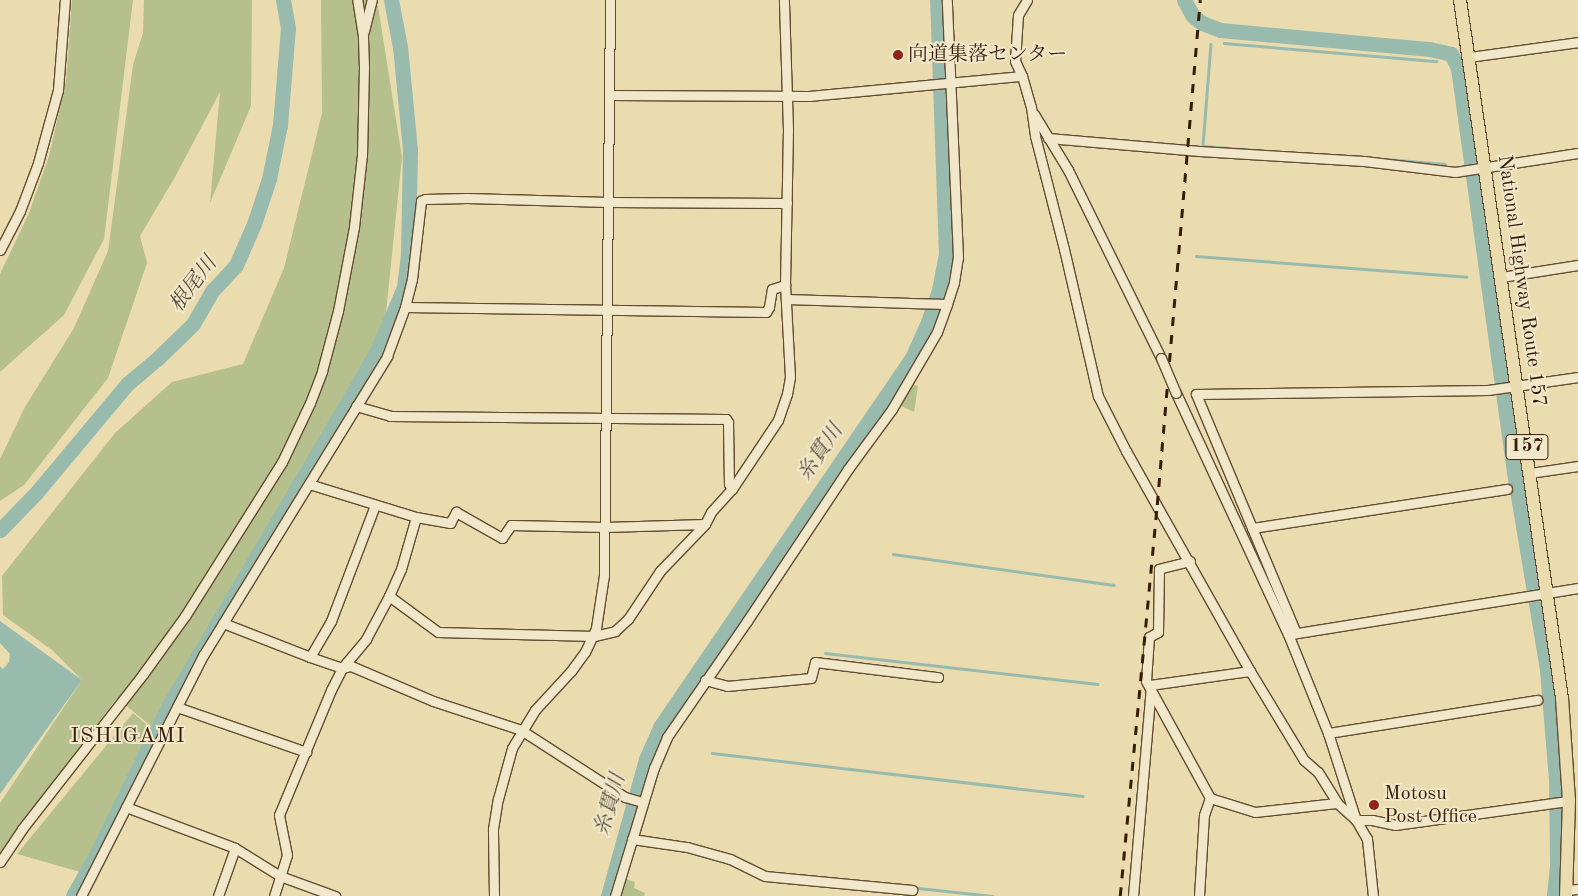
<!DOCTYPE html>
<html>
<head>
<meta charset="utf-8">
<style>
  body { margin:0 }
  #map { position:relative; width:1578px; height:896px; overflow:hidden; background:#eadcaf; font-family:"Old Standard TT","Noto Serif JP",serif }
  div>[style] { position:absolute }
  .green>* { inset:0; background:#b5c08c }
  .water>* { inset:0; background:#98bbae }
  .stream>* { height:2.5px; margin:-1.25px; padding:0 1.25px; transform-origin:1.25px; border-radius:1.25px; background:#98bbae }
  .river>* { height:15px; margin:-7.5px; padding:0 7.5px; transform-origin:7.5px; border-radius:7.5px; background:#98bbae }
  .roads { filter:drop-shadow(1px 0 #644c31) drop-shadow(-1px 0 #644c31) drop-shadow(0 1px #644c31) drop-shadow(0 -1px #644c31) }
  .minor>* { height:9px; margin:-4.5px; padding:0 4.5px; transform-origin:4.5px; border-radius:4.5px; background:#f1e8cb }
  .highway>* { height:12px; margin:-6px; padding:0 6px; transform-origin:6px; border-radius:6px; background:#eadcaf }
  .rail>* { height:2.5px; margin-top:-1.25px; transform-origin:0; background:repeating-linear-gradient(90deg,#381c07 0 9px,transparent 0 18px) }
  .bridges { filter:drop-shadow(1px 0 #644c31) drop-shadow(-1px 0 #644c31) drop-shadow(0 1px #644c31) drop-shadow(0 -1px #644c31) }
  .minor-bridge>* { height:9px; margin:-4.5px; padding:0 4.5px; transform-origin:4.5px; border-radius:4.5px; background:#f1e8cb }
  .dots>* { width:14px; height:14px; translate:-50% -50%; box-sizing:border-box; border:2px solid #f1e8cb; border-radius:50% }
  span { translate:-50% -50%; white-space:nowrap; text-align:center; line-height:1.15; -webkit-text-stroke:4px #f1e8cb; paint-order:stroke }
  .shield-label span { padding:1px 4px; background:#f1e8cb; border:1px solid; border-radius:4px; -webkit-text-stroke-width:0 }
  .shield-label { font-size:19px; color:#381c07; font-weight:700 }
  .poi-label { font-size:20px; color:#381c07 }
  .left { translate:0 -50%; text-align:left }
  .street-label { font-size:20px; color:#381c07 }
  .water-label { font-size:21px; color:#554c39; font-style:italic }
  .quarter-label { font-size:22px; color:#381c07; letter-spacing:1px }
</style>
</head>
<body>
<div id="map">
  <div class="green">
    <i style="clip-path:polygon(72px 0,133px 0,104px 239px,64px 315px,0 372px,0 274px,29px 213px,49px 156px,66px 81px)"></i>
    <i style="clip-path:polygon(144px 0,252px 0,251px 106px,210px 203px,220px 92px,175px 177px,140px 236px,147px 263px,108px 378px,24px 485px,0 501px,0 459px,25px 407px,74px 328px,108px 251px,133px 65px,143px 33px)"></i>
    <i style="clip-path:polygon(321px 0,377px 0,402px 157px,384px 332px,301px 480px,224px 603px,152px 727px,117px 698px,0 853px,0 803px,82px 680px,52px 650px,3px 615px,2px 576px,115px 433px,172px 382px,243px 364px,284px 268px,322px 113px)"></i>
    <i style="clip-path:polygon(911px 384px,918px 386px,914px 412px,897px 404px)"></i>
    <i style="clip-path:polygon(133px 713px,155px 732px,84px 873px,17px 854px)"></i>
    <i style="clip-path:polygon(626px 879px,635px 882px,634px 888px,645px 893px,644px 896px,620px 896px)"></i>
  </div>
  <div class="water">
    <i style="clip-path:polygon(0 621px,82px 680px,0 794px,0 666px,3px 669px,9px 662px,10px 654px,0 643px)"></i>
  </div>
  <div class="stream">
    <i style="left:1224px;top:43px;width:213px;rotate:4.9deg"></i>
    <i style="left:1211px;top:44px;width:102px;rotate:94.5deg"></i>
    <i style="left:1203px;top:146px;width:66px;rotate:4.3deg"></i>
    <i style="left:1387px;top:159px;width:58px;rotate:4.9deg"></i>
    <i style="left:1196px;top:256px;width:271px;rotate:4.4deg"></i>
    <i style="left:893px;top:554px;width:223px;rotate:8deg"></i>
    <i style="left:825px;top:653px;width:274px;rotate:6.5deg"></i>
    <i style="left:712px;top:753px;width:373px;rotate:6.6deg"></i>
    <i style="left:918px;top:888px;width:75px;rotate:6.1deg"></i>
  </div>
  <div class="river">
    <i style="left:1184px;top:0;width:18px;rotate:61deg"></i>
    <i style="left:1193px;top:16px;width:11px;rotate:38deg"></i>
    <i style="left:1202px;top:23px;width:19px;rotate:21deg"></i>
    <i style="left:1220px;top:30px;width:211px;rotate:5.2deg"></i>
    <i style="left:1430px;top:49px;width:22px;rotate:13deg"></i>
    <i style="left:1451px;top:54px;width:16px;rotate:63deg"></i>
    <i style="left:1458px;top:68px;width:408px;rotate:82.1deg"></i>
    <i style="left:1514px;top:472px;width:201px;rotate:80.5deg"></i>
    <i style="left:1547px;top:670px;width:110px;rotate:85.3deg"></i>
    <i style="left:1556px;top:780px;width:86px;rotate:89.3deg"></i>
    <i style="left:1557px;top:866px;width:30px;rotate:96deg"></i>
    <i style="left:0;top:530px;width:52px;rotate:-45.8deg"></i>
    <i style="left:36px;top:493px;width:142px;rotate:-50.1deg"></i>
    <i style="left:127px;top:384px;width:39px;rotate:-40deg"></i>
    <i style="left:157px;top:359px;width:50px;rotate:-44.2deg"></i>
    <i style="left:193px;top:324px;width:39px;rotate:-60deg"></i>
    <i style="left:213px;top:290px;width:34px;rotate:-47deg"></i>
    <i style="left:236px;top:265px;width:45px;rotate:-66.3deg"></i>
    <i style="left:254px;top:224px;width:47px;rotate:-71.6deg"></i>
    <i style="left:269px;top:179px;width:55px;rotate:-78.5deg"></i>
    <i style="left:280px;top:125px;width:97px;rotate:-85.3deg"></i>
    <i style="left:288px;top:28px;width:28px;rotate:-100deg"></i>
    <i style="left:73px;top:896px;width:54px;rotate:-61deg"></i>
    <i style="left:99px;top:849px;width:158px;rotate:-64.1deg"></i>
    <i style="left:168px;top:707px;width:376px;rotate:-59.5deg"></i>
    <i style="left:359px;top:383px;width:39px;rotate:-61deg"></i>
    <i style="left:378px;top:349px;width:67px;rotate:-67.2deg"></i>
    <i style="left:404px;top:287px;width:33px;rotate:-83deg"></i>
    <i style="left:408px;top:254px;width:104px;rotate:-88.9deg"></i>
    <i style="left:410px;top:150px;width:103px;rotate:-95.5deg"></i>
    <i style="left:400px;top:47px;width:48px;rotate:-100.8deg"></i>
    <i style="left:608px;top:896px;width:142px;rotate:-74.5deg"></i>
    <i style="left:646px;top:759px;width:35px;rotate:-66deg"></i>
    <i style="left:660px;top:727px;width:447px;rotate:-55.7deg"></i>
    <i style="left:912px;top:358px;width:39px;rotate:-66deg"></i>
    <i style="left:928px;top:322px;width:34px;rotate:-71deg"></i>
    <i style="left:939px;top:290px;width:36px;rotate:-79deg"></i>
    <i style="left:946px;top:255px;width:255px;rotate:-92deg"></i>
  </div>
  <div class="roads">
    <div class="minor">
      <i style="left:1027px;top:0;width:17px;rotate:121deg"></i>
      <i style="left:1018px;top:15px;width:46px;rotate:93.7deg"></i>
      <i style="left:1015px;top:61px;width:17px;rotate:65deg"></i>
      <i style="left:1022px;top:76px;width:32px;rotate:74deg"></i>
      <i style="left:1031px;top:107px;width:29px;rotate:82deg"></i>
      <i style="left:1035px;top:136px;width:117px;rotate:75.6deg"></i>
      <i style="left:1064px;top:249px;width:151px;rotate:77deg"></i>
      <i style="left:1098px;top:396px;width:62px;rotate:63deg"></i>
      <i style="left:1126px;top:451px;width:253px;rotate:60.6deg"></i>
      <i style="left:1250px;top:671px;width:104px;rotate:58.8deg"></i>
      <i style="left:1304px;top:760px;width:18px;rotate:41deg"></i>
      <i style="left:1318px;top:772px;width:36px;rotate:58deg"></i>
      <i style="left:1337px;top:803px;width:25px;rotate:42deg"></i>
      <i style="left:1356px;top:820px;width:16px"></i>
      <i style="left:1372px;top:820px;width:24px;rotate:12deg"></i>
      <i style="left:1395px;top:825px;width:176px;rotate:-7.9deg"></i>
      <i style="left:364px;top:31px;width:32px;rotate:-76deg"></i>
      <i style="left:1469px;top:57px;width:110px;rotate:-7.8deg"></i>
      <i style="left:609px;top:95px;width:200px;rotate:0.3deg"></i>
      <i style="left:809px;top:96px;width:214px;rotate:-5.4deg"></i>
      <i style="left:1034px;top:114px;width:66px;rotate:58.7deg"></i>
      <i style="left:1068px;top:170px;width:210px;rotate:63.7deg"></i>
      <i style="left:1048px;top:138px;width:152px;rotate:4.9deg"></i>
      <i style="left:1199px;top:151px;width:165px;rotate:3.5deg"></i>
      <i style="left:1364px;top:161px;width:92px;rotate:6.9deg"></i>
      <i style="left:1455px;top:172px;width:124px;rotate:-8.8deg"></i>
      <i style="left:0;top:250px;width:44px;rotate:-62.9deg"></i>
      <i style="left:20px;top:211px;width:51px;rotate:-69.4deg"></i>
      <i style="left:38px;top:163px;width:76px;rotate:-74.7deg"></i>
      <i style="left:58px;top:90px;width:90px;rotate:-85.6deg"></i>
      <i style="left:1501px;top:277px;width:78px;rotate:-8.9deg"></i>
      <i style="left:786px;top:299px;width:161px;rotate:1.8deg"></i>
      <i style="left:405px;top:307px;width:361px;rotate:0.8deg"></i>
      <i style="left:766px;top:312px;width:6px;rotate:-59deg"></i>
      <i style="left:769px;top:307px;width:18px;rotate:-81deg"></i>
      <i style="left:772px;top:289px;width:14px;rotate:-17deg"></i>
      <i style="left:1176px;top:393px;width:266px;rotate:65.1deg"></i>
      <i style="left:1288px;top:634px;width:107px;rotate:68deg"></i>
      <i style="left:1328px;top:733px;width:91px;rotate:72.2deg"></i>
      <i style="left:1356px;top:820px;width:22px;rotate:60deg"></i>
      <i style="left:1367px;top:839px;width:57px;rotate:84deg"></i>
      <i style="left:356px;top:406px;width:35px;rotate:16deg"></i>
      <i style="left:390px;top:416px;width:336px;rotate:0.5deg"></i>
      <i style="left:726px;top:419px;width:4px;rotate:56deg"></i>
      <i style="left:728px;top:422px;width:62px;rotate:89.1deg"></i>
      <i style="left:729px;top:484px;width:6px;rotate:59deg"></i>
      <i style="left:1530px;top:473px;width:49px;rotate:-8.3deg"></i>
      <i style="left:309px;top:484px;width:112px;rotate:17.1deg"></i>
      <i style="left:416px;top:517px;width:35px;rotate:10deg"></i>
      <i style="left:450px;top:523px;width:13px;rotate:-61deg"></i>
      <i style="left:456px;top:512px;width:53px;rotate:29.5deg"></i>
      <i style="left:502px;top:538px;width:16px;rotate:-55deg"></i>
      <i style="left:511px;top:525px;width:94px;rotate:1.2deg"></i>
      <i style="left:605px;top:527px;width:100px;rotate:-1.7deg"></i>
      <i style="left:416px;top:517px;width:54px;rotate:106.1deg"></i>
      <i style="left:401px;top:569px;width:30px;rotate:114deg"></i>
      <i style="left:389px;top:596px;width:61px;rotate:36.3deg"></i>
      <i style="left:438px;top:632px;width:156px;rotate:1.5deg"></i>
      <i style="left:594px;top:636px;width:22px;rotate:-13deg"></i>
      <i style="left:615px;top:631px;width:18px;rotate:-43deg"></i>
      <i style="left:628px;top:619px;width:58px;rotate:-56.3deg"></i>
      <i style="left:660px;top:571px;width:65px;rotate:-46.2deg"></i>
      <i style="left:705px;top:524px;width:13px;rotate:-63deg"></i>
      <i style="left:711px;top:512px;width:31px;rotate:-48deg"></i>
      <i style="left:732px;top:489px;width:83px;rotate:-56.3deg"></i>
      <i style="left:778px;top:420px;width:28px;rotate:-71deg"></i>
      <i style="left:787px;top:394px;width:17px;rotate:-80deg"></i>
      <i style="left:790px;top:377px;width:92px;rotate:-93.1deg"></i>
      <i style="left:785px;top:285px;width:155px;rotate:-88.9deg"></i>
      <i style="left:788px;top:130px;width:130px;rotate:-91.8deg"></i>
      <i style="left:1252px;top:528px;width:258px;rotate:-8.7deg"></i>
      <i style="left:1190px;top:561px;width:32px;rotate:166deg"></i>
      <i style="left:1159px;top:569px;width:63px;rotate:90.9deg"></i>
      <i style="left:1158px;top:632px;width:10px;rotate:151deg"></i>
      <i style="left:1149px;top:637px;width:44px;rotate:93.9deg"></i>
      <i style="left:1146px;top:681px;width:133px;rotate:61.3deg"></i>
      <i style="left:1210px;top:798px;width:47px;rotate:17.3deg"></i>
      <i style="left:1255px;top:812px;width:82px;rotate:-6.3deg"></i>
      <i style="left:223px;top:623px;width:93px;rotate:21.3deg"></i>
      <i style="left:310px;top:657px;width:34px;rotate:19deg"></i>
      <i style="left:342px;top:668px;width:9px;rotate:-13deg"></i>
      <i style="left:351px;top:666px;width:89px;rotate:23.1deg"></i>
      <i style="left:433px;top:701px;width:93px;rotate:18.2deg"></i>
      <i style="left:521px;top:730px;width:124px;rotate:32.8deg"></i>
      <i style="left:625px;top:797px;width:19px;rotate:16deg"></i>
      <i style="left:1296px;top:633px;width:259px;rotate:-112.7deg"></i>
      <i style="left:1196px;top:394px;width:292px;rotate:-0.8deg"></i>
      <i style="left:1488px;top:390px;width:91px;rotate:-8.2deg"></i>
      <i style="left:1291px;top:634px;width:291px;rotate:-9.1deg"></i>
      <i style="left:310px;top:657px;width:42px;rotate:-59.7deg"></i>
      <i style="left:331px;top:621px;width:124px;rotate:-69.2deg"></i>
      <i style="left:705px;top:680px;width:23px;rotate:15deg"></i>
      <i style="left:727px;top:686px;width:84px;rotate:-5.4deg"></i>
      <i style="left:811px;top:678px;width:16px;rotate:-76deg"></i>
      <i style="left:815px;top:662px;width:124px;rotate:7deg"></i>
      <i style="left:1150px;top:685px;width:101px;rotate:-8deg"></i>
      <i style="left:177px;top:707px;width:137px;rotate:19.2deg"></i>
      <i style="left:1328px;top:733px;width:212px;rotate:-9deg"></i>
      <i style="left:126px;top:807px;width:116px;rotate:20.6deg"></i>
      <i style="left:235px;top:848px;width:53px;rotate:31.9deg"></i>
      <i style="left:280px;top:876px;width:59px;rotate:20deg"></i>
      <i style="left:632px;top:839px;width:56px;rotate:8.3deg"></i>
      <i style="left:687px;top:847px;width:45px;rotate:15.6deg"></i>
      <i style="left:730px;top:859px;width:39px;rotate:26deg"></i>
      <i style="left:765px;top:876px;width:148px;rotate:5.4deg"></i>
      <i style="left:0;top:862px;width:40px;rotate:-56deg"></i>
      <i style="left:22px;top:829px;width:197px;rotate:-52deg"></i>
      <i style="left:143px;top:674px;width:72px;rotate:-54.1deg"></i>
      <i style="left:185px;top:616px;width:182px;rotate:-57.8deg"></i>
      <i style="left:282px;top:462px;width:65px;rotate:-64.6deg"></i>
      <i style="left:310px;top:403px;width:34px;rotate:-69deg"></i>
      <i style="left:322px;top:371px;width:62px;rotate:-75.1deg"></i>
      <i style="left:338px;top:311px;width:86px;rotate:-79.2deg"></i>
      <i style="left:354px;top:227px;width:72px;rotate:-83.7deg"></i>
      <i style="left:362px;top:155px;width:88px;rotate:-88.7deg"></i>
      <i style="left:364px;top:67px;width:31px;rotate:-92deg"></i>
      <i style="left:363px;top:36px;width:36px;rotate:-99deg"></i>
      <i style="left:1566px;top:890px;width:12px;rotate:-5deg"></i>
      <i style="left:81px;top:896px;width:271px;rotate:-63.1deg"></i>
      <i style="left:204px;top:654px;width:350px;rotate:-58.4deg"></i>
      <i style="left:387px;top:356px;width:52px;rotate:-69.8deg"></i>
      <i style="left:405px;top:307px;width:29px;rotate:-76deg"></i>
      <i style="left:412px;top:279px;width:79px;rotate:-83.4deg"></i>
      <i style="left:421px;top:201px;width:4px;rotate:-27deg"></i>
      <i style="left:425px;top:199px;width:42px;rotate:-1.4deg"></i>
      <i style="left:467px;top:198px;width:141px;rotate:1.6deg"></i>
      <i style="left:608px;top:202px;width:179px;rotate:0.3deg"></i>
      <i style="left:218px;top:896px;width:51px;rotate:-70.5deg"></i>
      <i style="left:274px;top:896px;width:43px;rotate:-72.4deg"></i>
      <i style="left:287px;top:855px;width:41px;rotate:-101.3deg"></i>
      <i style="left:279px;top:815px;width:135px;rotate:-67.4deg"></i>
      <i style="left:331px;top:690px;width:25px;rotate:-63deg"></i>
      <i style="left:342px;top:668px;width:38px;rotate:-50deg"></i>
      <i style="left:366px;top:639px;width:49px;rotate:-61.9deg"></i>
      <i style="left:494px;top:896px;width:67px;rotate:-90.9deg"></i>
      <i style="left:493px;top:829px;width:30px;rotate:-81deg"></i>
      <i style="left:498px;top:799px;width:53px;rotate:-74.6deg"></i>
      <i style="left:512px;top:748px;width:44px;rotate:-58.8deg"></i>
      <i style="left:535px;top:710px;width:53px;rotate:-47.3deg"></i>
      <i style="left:571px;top:671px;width:24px;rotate:-54deg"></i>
      <i style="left:585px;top:652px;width:26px;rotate:-65deg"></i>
      <i style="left:596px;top:628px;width:54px;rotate:-81.4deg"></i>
      <i style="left:604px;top:575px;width:575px;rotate:-89.4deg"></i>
      <i style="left:615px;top:896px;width:134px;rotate:-73.1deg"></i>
      <i style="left:654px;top:768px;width:34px;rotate:-67deg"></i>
      <i style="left:667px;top:737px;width:141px;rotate:-55.4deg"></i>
      <i style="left:747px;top:621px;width:182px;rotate:-56.4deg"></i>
      <i style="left:848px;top:469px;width:74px;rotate:-53.7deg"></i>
      <i style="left:892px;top:409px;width:89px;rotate:-59.7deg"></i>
      <i style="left:937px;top:332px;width:30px;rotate:-70deg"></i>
      <i style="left:947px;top:304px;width:23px;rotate:-72deg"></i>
      <i style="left:954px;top:282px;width:25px;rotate:-81deg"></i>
      <i style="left:958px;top:257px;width:257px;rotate:-92.5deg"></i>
      <i style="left:1133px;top:896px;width:209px;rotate:-85.1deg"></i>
      <i style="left:1199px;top:896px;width:81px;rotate:-86.5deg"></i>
      <i style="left:1204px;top:815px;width:18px;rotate:-71deg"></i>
    </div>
    <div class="highway">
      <i style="left:1460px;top:0;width:705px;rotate:81.69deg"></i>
      <i style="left:1562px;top:698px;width:103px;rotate:86.1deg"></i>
      <i style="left:1569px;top:801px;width:95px;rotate:91.8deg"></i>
    </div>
  </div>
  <div class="rail">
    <i style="left:1120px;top:896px;width:393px;rotate:-84.6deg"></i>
    <i style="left:1157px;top:505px;width:507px;rotate:-85.13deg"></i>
  </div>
  <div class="bridges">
    <div class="minor-bridge">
      <i style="left:1161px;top:358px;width:38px;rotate:67deg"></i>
    </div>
  </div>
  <div class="dots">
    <i style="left:898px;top:55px;background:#8f2418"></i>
    <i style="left:1374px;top:805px;background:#8f2418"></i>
  </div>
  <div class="shield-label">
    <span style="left:1527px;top:447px">157</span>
  </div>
  <div class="poi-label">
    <span class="left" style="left:908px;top:55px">向道集落センター</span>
    <span class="left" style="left:1384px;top:806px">Motosu<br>Post Office</span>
  </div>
  <div class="street-label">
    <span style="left:1521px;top:281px;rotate:82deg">National Highway Route 157</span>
  </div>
  <div class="water-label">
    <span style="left:194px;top:285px;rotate:-53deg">根尾川</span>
    <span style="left:821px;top:453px;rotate:-56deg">糸貫川</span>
    <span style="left:611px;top:805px;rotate:-74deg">糸貫川</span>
  </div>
  <div class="quarter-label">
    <span style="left:128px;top:737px">ISHIGAMI</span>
  </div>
</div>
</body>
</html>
